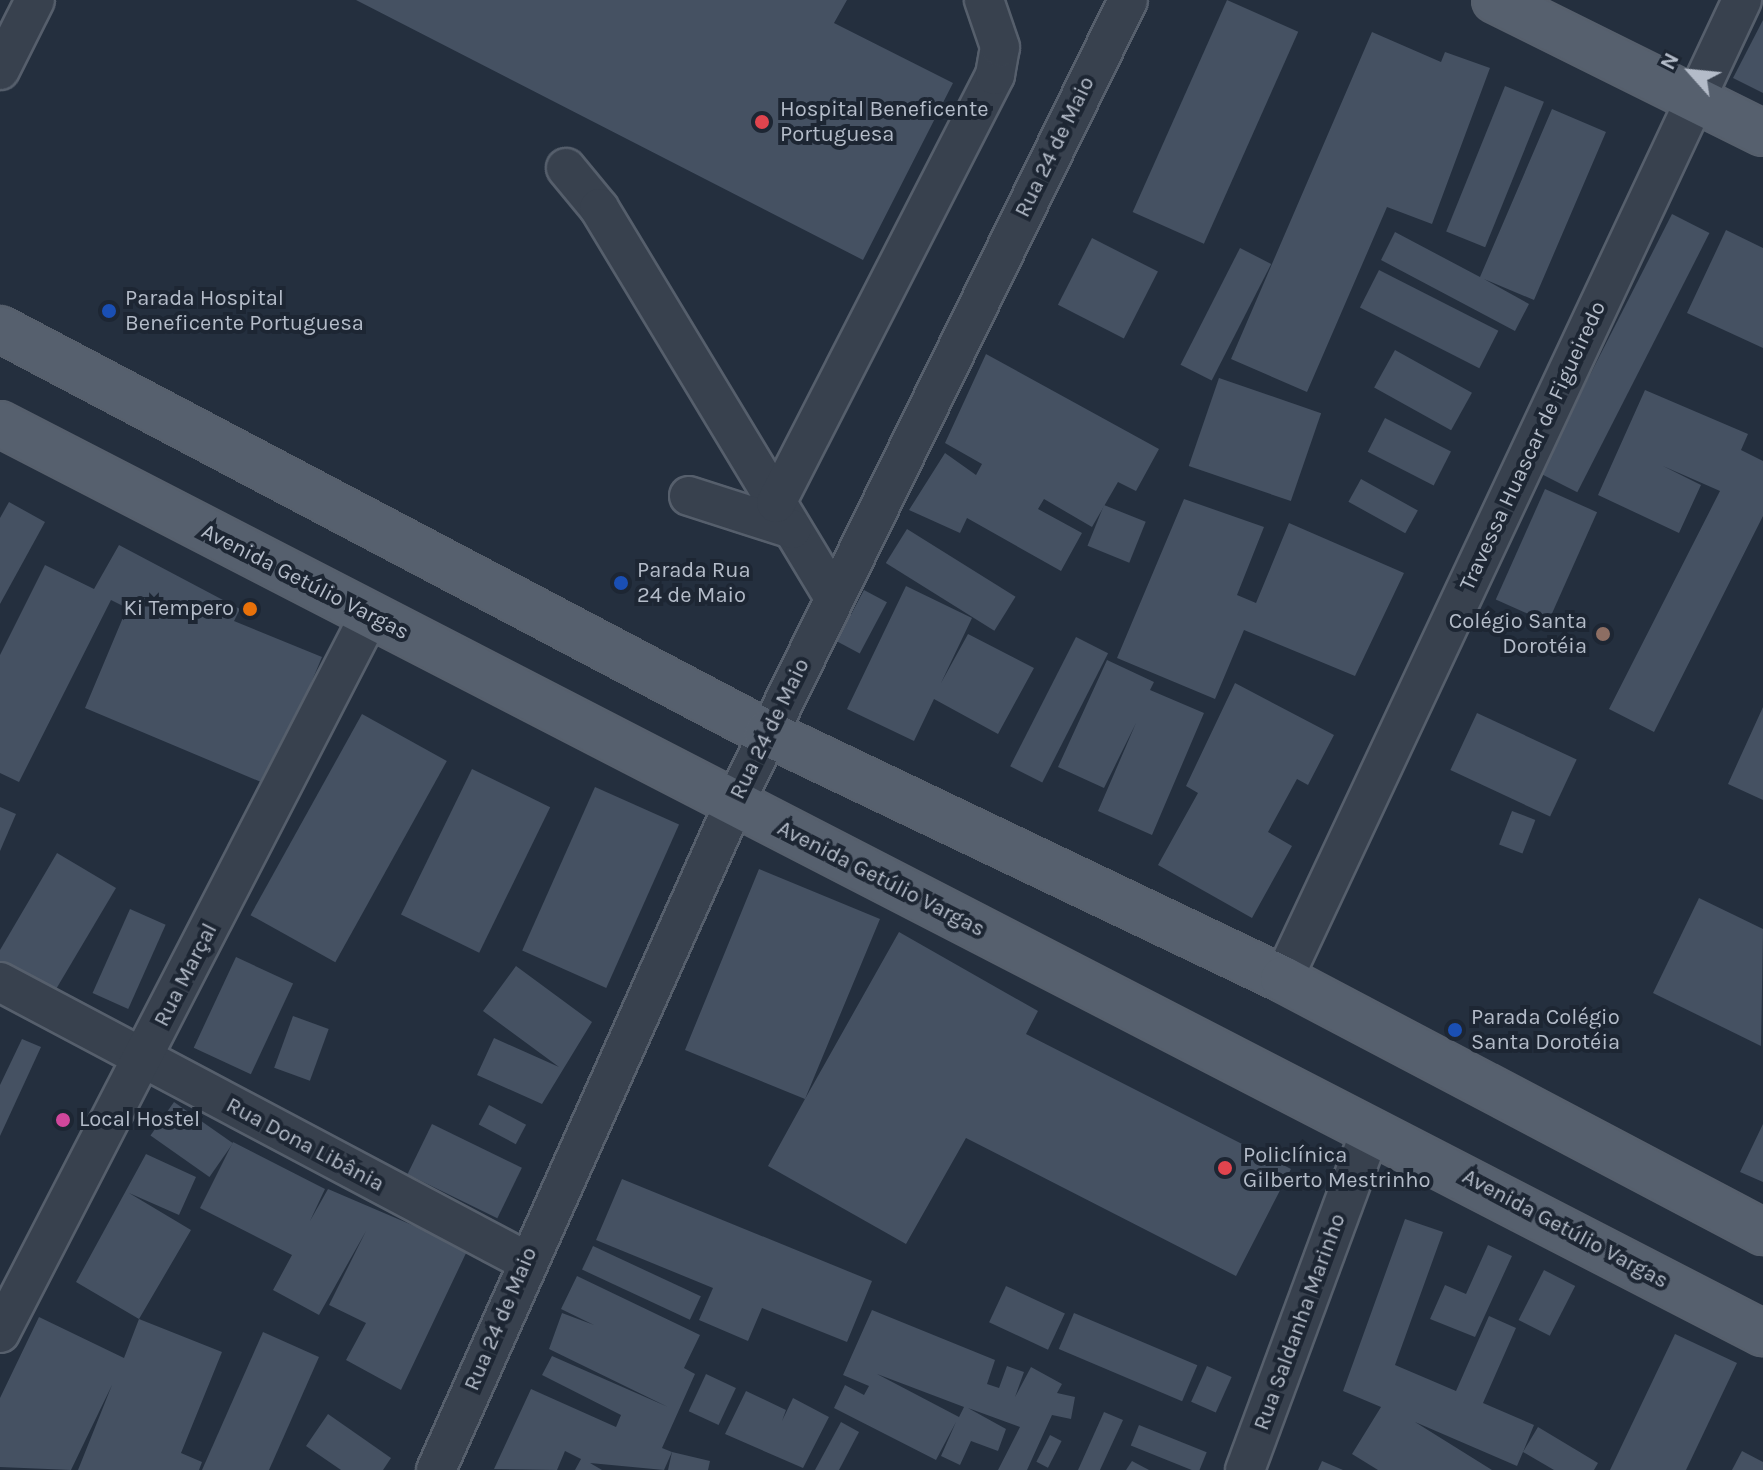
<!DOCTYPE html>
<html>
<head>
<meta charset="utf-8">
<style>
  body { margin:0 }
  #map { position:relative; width:1763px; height:1470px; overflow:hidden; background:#242f3e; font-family:Karla,sans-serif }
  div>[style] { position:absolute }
  .building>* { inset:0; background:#455162; transform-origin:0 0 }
  .roads { filter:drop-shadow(2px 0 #565f6c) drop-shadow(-2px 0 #565f6c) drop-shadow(0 2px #565f6c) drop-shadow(0 -2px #565f6c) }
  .minor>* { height:38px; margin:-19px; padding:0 19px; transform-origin:19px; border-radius:19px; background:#38414e }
  .major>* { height:44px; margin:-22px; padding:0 22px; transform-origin:22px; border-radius:22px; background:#56606e }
  .dots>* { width:22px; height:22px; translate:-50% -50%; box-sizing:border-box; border:4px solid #1d2633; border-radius:50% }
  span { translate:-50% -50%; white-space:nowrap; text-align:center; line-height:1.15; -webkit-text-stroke:8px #1d2633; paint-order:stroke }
  .poi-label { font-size:22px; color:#b4bcc9 }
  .left { translate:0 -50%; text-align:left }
  .right { translate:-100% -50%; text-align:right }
  .street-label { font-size:22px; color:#b4bcc9 }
  .north { position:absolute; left:1651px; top:32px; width:80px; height:80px; -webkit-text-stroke:6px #1d2633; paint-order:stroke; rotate:297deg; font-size:22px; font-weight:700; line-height:32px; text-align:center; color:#b4bcc9 }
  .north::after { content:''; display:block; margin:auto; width:28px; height:36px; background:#b4bcc9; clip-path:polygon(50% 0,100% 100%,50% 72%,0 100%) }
</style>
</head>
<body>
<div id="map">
  <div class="building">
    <i style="clip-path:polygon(356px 0,847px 0,834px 23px,953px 83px,863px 260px)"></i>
    <i style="left:1227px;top:0;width:78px;height:232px;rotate:24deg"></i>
    <i style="clip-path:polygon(1763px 20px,1763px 93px,1733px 78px)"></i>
    <i style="clip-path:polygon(1372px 32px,1441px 62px,1445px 52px,1490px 68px,1432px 224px,1387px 207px,1307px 392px,1231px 359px)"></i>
    <i style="left:1505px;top:86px;width:42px;height:157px;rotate:22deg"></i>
    <i style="clip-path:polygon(1552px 109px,1606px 132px,1534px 300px,1484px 279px,1529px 304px,1515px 331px,1381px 260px,1395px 232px,1480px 277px)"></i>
    <i style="left:1672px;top:214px;width:42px;height:291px;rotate:27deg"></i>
    <i style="clip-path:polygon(1726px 230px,1763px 248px,1763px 348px,1687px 313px)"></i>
    <i style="left:1092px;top:238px;width:74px;height:75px;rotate:27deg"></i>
    <i style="left:1240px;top:248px;width:35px;height:131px;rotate:27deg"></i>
    <i style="left:1379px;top:270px;width:134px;height:42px;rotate:27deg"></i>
    <i style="left:1395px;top:350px;width:88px;height:43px;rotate:29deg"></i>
    <i style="clip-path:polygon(986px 354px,1159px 449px,1136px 491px,1118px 482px,1092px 527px,1044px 499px,1038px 509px,1082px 533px,1061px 571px,967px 518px,960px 533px,909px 510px,945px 453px,976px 475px,982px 464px,945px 443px)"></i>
    <i style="left:1219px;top:378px;width:108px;height:93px;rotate:19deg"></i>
    <i style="clip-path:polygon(1645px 390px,1748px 434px,1741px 450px,1763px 461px,1763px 516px,1654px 732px,1609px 709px,1720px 491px,1663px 466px,1701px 485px,1679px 533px,1598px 495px)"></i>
    <i style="left:1385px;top:418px;width:74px;height:38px;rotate:27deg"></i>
    <i style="left:1361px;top:479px;width:65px;height:26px;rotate:29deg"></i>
    <i style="left:1545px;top:489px;width:57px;height:121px;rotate:24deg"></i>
    <i style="clip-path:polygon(1184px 499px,1264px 527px,1237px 595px,1256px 603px,1289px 523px,1404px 573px,1355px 676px,1244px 630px,1215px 699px,1117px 658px)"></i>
    <i style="clip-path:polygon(9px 502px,45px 522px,0 604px,0 518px)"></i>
    <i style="left:1104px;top:505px;width:45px;height:44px;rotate:22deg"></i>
    <i style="left:907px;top:529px;width:128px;height:40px;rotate:32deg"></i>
    <i style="clip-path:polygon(119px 545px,240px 609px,234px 621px,322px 657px,268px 785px,85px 708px,127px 608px,111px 600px,19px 782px,0 773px,0 655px,45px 565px,94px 589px)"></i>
    <i style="clip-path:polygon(906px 586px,972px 618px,941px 683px,968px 634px,1034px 668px,998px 734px,934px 699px,914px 741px,847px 709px)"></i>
    <i style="left:864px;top:590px;width:26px;height:58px;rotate:28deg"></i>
    <i style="left:1076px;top:637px;width:36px;height:145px;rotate:27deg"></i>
    <i style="clip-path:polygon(1107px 660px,1154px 682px,1150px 690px,1204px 713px,1152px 835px,1098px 811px,1136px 723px,1104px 788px,1058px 767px)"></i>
    <i style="clip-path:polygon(1235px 683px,1334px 735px,1308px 785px,1297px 779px,1268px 832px,1292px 846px,1252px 918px,1158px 865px,1198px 793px,1186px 786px)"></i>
    <i style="clip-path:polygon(1763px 707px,1763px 800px,1728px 784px)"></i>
    <i style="left:1477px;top:713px;width:110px;height:63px;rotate:25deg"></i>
    <i style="left:362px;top:714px;width:97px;height:230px;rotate:29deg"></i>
    <i style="left:472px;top:769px;width:87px;height:162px;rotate:26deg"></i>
    <i style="left:595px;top:787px;width:92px;height:179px;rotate:24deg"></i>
    <i style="clip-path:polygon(0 807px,16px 814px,0 851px)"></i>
    <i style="left:1512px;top:811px;width:25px;height:36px;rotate:21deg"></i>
    <i style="clip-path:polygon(57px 853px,116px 888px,49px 1001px,0 972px,0 950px)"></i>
    <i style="clip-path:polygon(759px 869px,880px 919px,805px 1099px,899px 932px,1038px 1011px,1026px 1034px,1291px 1169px,1236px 1276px,966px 1138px,906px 1244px,768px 1166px,805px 1099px,685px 1050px)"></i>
    <i style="clip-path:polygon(1699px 898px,1763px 929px,1761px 1046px,1653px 993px)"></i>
    <i style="left:130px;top:909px;width:39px;height:92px;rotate:24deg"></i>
    <i style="left:236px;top:957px;width:63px;height:100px;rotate:25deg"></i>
    <i style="clip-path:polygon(516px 966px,592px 1022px,542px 1104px,477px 1075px,494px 1038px,559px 1067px,483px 1011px)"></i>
    <i style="left:293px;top:1016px;width:38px;height:55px;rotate:20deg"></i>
    <i style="clip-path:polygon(22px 1039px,41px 1047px,0 1136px,0 1085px)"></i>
    <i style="left:174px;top:1102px;width:72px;height:41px;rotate:35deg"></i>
    <i style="left:489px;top:1105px;width:42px;height:22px;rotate:28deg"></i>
    <i style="left:432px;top:1124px;width:100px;height:56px;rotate:26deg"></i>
    <i style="clip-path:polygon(1763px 1124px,1763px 1182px,1740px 1172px)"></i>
    <i style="clip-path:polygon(233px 1142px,325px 1189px,310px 1221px,328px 1189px,468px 1249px,401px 1390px,346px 1360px,366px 1323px,329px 1305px,366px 1231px,319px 1315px,273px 1290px,292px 1255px,200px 1208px)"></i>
    <i style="clip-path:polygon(146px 1154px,196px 1177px,179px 1215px,129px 1193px,191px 1230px,139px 1319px,76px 1282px)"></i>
    <i style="clip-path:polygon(622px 1179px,872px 1281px,847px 1342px,762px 1308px,748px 1341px,699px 1320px,713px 1288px,596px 1240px)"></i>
    <i style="clip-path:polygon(1405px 1219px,1443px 1232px,1395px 1365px,1456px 1391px,1489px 1316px,1516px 1328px,1483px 1403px,1534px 1425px,1523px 1452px,1538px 1427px,1598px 1463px,1594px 1470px,1554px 1470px,1523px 1452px,1517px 1466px,1415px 1422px,1492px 1470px,1378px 1470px,1352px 1454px,1381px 1407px,1343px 1391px)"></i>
    <i style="clip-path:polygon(1488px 1245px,1512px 1256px,1475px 1337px,1430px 1319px,1445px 1285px,1466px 1294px)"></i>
    <i style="left:593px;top:1246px;width:119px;height:26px;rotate:25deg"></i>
    <i style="left:1544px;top:1270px;width:35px;height:56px;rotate:27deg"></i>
    <i style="clip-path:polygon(577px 1276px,700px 1335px,684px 1368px,695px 1374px,662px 1448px,672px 1452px,664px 1470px,590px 1463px,602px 1470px,575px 1470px,581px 1459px,565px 1451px,557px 1470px,494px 1469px,531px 1389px,616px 1427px,621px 1415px,542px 1375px,552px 1356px,668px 1407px,549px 1349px,562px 1313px,594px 1325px,561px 1309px)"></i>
    <i style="left:1006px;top:1286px;width:65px;height:40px;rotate:25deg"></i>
    <i style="clip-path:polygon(evenodd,872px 1310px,995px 1360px,987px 1384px,999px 1388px,1007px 1366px,1024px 1372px,1015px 1397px,1031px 1367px,1062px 1384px,1057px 1393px,1075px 1397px,1071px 1419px,1052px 1415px,1027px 1470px,998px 1470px,1020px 1427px,968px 1408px,1006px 1429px,998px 1451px,971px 1441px,960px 1465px,941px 1456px,956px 1422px,936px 1460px,834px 1408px,845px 1385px,864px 1395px,869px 1386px,843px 1375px,872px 1310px,877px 1374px,964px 1407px,959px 1417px,877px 1374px)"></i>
    <i style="left:1074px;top:1313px;width:134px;height:39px;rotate:23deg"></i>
    <i style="clip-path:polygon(39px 1317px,124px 1358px,139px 1319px,222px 1352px,181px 1453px,202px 1462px,199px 1470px,78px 1470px,112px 1385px,71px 1470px,0 1467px,0 1398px)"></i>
    <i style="clip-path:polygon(263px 1332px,319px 1357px,269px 1470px,202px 1470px)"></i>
    <i style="clip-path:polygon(1675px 1334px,1737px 1363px,1686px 1470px,1610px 1470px)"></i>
    <i style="left:1207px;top:1366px;width:27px;height:39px;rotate:24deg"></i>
    <i style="left:706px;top:1374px;width:33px;height:41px;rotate:25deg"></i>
    <i style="clip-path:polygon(746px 1391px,786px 1410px,782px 1421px,793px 1398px,829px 1417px,803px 1468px,725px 1434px)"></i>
    <i style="clip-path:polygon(1104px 1412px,1123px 1420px,1100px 1470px,1078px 1470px)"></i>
    <i style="clip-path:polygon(328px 1414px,391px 1458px,383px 1470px,341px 1470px,306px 1446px)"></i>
    <i style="clip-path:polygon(841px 1422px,859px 1432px,839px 1470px,815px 1470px)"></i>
    <i style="left:1139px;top:1425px;width:73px;height:22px;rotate:22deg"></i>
    <i style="left:1050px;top:1435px;width:13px;height:30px;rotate:27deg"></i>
    <i style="clip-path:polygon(1742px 1451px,1763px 1462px,1763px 1470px,1732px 1470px)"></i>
    <i style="clip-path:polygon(672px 1452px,710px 1461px,708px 1470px,668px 1470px)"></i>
    <i style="clip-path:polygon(1132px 1461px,1149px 1470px,1126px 1470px)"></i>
    <i style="clip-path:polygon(1322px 1461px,1343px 1470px,1318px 1470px)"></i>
  </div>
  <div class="roads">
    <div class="minor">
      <i style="left:0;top:70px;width:78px;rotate:-63.4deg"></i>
      <i style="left:566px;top:168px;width:52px;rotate:50.5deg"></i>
      <i style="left:599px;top:208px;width:455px;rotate:58.9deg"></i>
      <i style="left:689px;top:496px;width:108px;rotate:17.8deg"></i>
      <i style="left:776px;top:503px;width:481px;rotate:-62.9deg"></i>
      <i style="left:995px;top:75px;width:28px;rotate:-80deg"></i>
      <i style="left:1000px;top:47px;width:50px;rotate:-108.8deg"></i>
      <i style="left:1283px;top:979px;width:1081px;rotate:-64.88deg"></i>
      <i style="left:0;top:982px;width:595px;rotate:27.94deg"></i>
      <i style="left:0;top:1333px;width:808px;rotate:-62.74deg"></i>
      <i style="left:436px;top:1470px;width:730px;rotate:-65.89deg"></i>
      <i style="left:734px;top:804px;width:895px;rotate:-63.89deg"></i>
      <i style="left:1245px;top:1470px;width:364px;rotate:-69.7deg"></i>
    </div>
    <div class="major">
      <i style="left:1495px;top:0;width:299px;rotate:26.4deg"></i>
      <i style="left:0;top:329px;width:867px;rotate:27.78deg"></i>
      <i style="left:767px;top:733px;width:572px;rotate:25.49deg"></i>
      <i style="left:1283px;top:979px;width:543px;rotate:27.79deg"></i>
      <i style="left:0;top:424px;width:1984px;rotate:27.28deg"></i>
    </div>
  </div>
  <div class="dots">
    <i style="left:762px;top:122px;background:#e0444e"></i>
    <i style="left:109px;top:311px;background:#1a4fb4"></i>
    <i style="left:621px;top:583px;background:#1a4fb4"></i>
    <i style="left:250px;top:609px;background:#e8710a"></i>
    <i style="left:1603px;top:634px;background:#8d6e63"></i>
    <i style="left:1455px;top:1030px;background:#1a4fb4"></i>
    <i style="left:63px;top:1120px;background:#d1479c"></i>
    <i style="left:1225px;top:1168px;background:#e0444e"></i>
  </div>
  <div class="poi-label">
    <span class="left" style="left:780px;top:122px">Hospital Beneficente<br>Portuguesa</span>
    <span class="left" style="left:125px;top:311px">Parada Hospital<br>Beneficente Portuguesa</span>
    <span class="left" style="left:637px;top:583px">Parada Rua<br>24 de Maio</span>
    <span class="right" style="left:234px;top:609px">Ki Tempero</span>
    <span class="right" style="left:1587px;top:634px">Colégio Santa<br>Dorotéia</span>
    <span class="left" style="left:1471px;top:1030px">Parada Colégio<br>Santa Dorotéia</span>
    <span class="left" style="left:79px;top:1120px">Local Hostel</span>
    <span class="left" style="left:1243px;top:1168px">Policlínica<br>Gilberto Mestrinho</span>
  </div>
  <div class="street-label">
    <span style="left:1055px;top:147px;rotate:-64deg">Rua 24 de Maio</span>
    <span style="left:1533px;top:446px;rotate:-65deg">Travessa Huascar de Figueiredo</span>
    <span style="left:305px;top:582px;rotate:27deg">Avenida Getúlio Vargas</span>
    <span style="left:770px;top:729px;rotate:-64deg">Rua 24 de Maio</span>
    <span style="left:881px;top:879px;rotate:27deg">Avenida Getúlio Vargas</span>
    <span style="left:186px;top:975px;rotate:-63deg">Rua Marçal</span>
    <span style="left:305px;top:1145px;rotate:28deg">Rua Dona Libânia</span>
    <span style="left:1565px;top:1229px;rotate:28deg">Avenida Getúlio Vargas</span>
    <span style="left:501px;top:1319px;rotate:-67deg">Rua 24 de Maio</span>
    <span style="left:1300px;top:1322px;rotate:-70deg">Rua Saldanha Marinho</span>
  </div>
  <div class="north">N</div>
</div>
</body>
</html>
